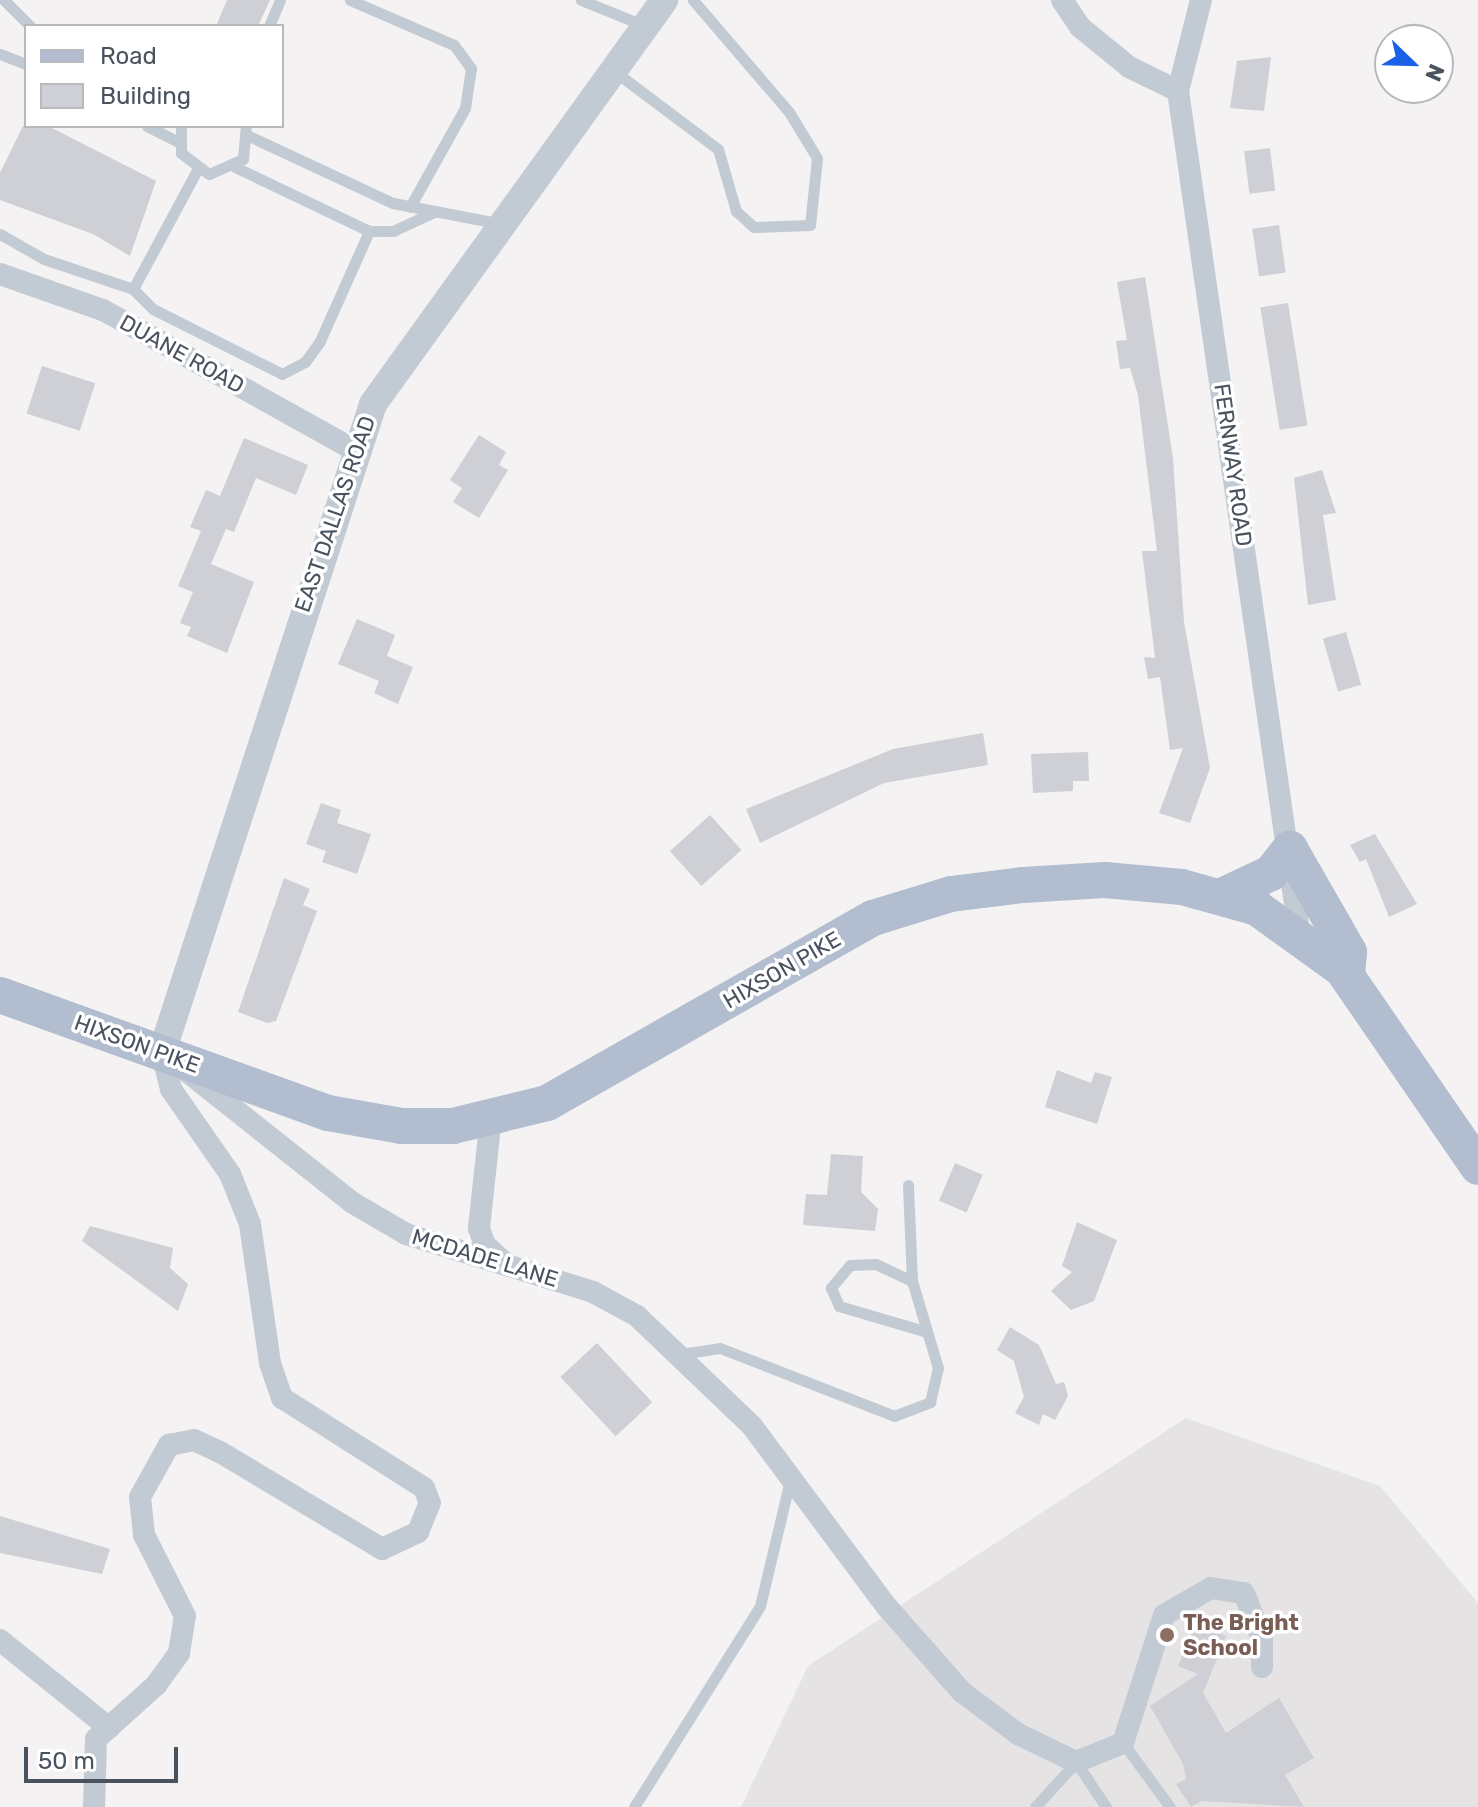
<!DOCTYPE html>
<html>
<head>
<meta charset="utf-8">
<style>
  body { margin:0 }
  #map { position:relative; width:1478px; height:1807px; overflow:hidden; background:#f4f2f2; font-family:Rubik,sans-serif }
  div>[style] { position:absolute }
  .education>* { inset:0; background:#e5e3e4 }
  .building>* { inset:0; background:#ced0d6; transform-origin:0 0 }
  .service>* { height:11px; margin:-5.5px; padding:0 5.5px; transform-origin:5.5px; border-radius:5.5px; background:#c2cad3 }
  .minor>* { height:22px; margin:-11px; padding:0 11px; transform-origin:11px; border-radius:11px; background:#c2cad3 }
  .tertiary>* { height:28px; margin:-14px; padding:0 14px; transform-origin:14px; border-radius:14px; background:#c2cad3 }
  .primary>* { height:36px; margin:-18px; padding:0 18px; transform-origin:18px; border-radius:18px; background:#b2bed0 }
  .dots>* { width:22px; height:22px; translate:-50% -50%; box-sizing:border-box; border:4px solid #fff; border-radius:50% }
  span { translate:-50% -50%; white-space:nowrap; text-align:center; line-height:1.15; -webkit-text-stroke:7px #fff; paint-order:stroke }
  .street-label { font-size:22px; color:#49535f }
  .education-label { font-size:22px; color:#785e54; font-weight:700 }
  .left { translate:0 -50%; text-align:left }
  .legend { position:absolute; left:24px; top:24px; width:260px; height:104px; box-sizing:border-box; background:#fff; border:2px solid #b6babf; margin:0; padding:10px 14px; list-style:none; font-size:24px; color:#49535f }
  .legend li { display:flex; align-items:center; gap:16px; height:40px }
  .legend b { width:40px; border:2px solid #b6babf }
  .north { position:absolute; left:1374px; top:24px; width:80px; height:80px; box-sizing:border-box; background:#fff; border:2px solid #b6babf; border-radius:50%; rotate:113deg; font-size:22px; font-weight:700; line-height:32px; text-align:center; color:#49535f }
  .north::after { content:''; display:block; margin:auto; width:28px; height:36px; background:#1961e6; clip-path:polygon(50% 0,100% 100%,50% 72%,0 100%) }
  .scale { position:absolute; left:24px; top:1747px; width:154px; height:36px; box-sizing:border-box; border:4px solid #49535f; border-top:0; padding-left:10px; font-size:24px; line-height:28px; white-space:nowrap; color:#49535f; -webkit-text-stroke:6px #fff; paint-order:stroke }
</style>
</head>
<body>
<div id="map">
  <div class="education">
    <i style="clip-path:polygon(1186px 1418px,1380px 1486px,1478px 1603px,1478px 1807px,741px 1807px,808px 1666px)"></i>
  </div>
  <div class="building">
    <i style="clip-path:polygon(227px 0,270px 0,258px 26px,216px 26px)"></i>
    <i style="clip-path:polygon(1271px 57px,1264px 111px,1230px 108px,1237px 61px)"></i>
    <i style="clip-path:polygon(23px 126px,48px 126px,156px 181px,130px 256px,93px 234px,0 200px,0 173px)"></i>
    <i style="left:1270px;top:148px;width:43px;height:26px;rotate:83deg"></i>
    <i style="left:1279px;top:225px;width:48px;height:27px;rotate:82deg"></i>
    <i style="clip-path:polygon(1145px 277px,1173px 458px,1184px 622px,1210px 768px,1190px 823px,1159px 813px,1183px 748px,1170px 750px,1160px 677px,1148px 679px,1144px 657px,1155px 658px,1142px 551px,1157px 551px,1138px 395px,1130px 368px,1120px 369px,1116px 341px,1127px 340px,1117px 282px)"></i>
    <i style="left:1288px;top:303px;width:124px;height:28px;rotate:81deg"></i>
    <i style="left:42px;top:366px;width:56px;height:50px;rotate:18deg"></i>
    <i style="clip-path:polygon(479px 435px,506px 452px,499px 465px,508px 470px,479px 518px,453px 502px,462px 488px,450px 480px)"></i>
    <i style="clip-path:polygon(244px 438px,308px 465px,296px 495px,256px 478px,234px 532px,226px 529px,211px 564px,254px 582px,227px 653px,187px 636px,191px 627px,180px 623px,193px 592px,178px 586px,201px 531px,190px 527px,206px 490px,220px 496px)"></i>
    <i style="clip-path:polygon(1322px 470px,1336px 513px,1323px 515px,1336px 600px,1308px 605px,1294px 478px)"></i>
    <i style="clip-path:polygon(357px 619px,395px 635px,387px 656px,413px 667px,398px 704px,374px 693px,379px 681px,338px 664px)"></i>
    <i style="left:1346px;top:632px;width:55px;height:24px;rotate:74deg"></i>
    <i style="clip-path:polygon(983px 733px,988px 765px,884px 783px,760px 843px,746px 809px,893px 749px)"></i>
    <i style="clip-path:polygon(1088px 752px,1089px 781px,1073px 781px,1073px 791px,1033px 793px,1031px 754px)"></i>
    <i style="clip-path:polygon(321px 803px,341px 810px,337px 823px,371px 834px,357px 874px,322px 862px,326px 851px,306px 844px)"></i>
    <i style="left:710px;top:815px;width:47px;height:54px;rotate:48deg"></i>
    <i style="clip-path:polygon(1375px 834px,1417px 904px,1389px 917px,1366px 859px,1360px 862px,1350px 845px)"></i>
    <i style="clip-path:polygon(284px 878px,310px 889px,303px 905px,317px 911px,276px 1021px,267px 1023px,238px 1012px)"></i>
    <i style="clip-path:polygon(1057px 1070px,1091px 1083px,1095px 1072px,1112px 1077px,1097px 1124px,1045px 1107px)"></i>
    <i style="clip-path:polygon(831px 1154px,863px 1156px,861px 1192px,878px 1209px,875px 1231px,803px 1225px,806px 1194px,827px 1195px)"></i>
    <i style="left:955px;top:1163px;width:30px;height:41px;rotate:23deg"></i>
    <i style="clip-path:polygon(1077px 1222px,1117px 1240px,1094px 1301px,1071px 1310px,1051px 1291px,1072px 1272px,1062px 1266px)"></i>
    <i style="clip-path:polygon(90px 1226px,173px 1248px,170px 1268px,188px 1284px,178px 1311px,82px 1241px)"></i>
    <i style="clip-path:polygon(1010px 1327px,1039px 1345px,1056px 1384px,1064px 1382px,1068px 1396px,1055px 1420px,1043px 1414px,1039px 1425px,1015px 1413px,1024px 1397px,1014px 1361px,997px 1350px)"></i>
    <i style="left:597px;top:1343px;width:81px;height:50px;rotate:47deg"></i>
    <i style="clip-path:polygon(0 1516px,110px 1549px,102px 1574px,0 1553px)"></i>
    <i style="clip-path:polygon(1196px 1623px,1226px 1636px,1203px 1693px,1226px 1733px,1279px 1698px,1314px 1758px,1285px 1775px,1304px 1807px,1202px 1801px,1191px 1807px,1176px 1784px,1186px 1779px,1183px 1764px,1150px 1706px,1198px 1674px,1178px 1666px)"></i>
  </div>
  <div class="service">
    <i style="left:4px;top:0;width:37px;rotate:45deg"></i>
    <i style="left:350px;top:0;width:113px;rotate:23.4deg"></i>
    <i style="left:454px;top:45px;width:29px;rotate:54deg"></i>
    <i style="left:471px;top:68px;width:40px;rotate:98.5deg"></i>
    <i style="left:465px;top:108px;width:113px;rotate:119.1deg"></i>
    <i style="left:581px;top:0;width:69px;rotate:22.1deg"></i>
    <i style="left:269px;top:26px;width:28px;rotate:-67deg"></i>
    <i style="left:0;top:54px;width:28px;rotate:21deg"></i>
    <i style="left:614px;top:71px;width:130px;rotate:36.9deg"></i>
    <i style="left:718px;top:149px;width:65px;rotate:73.8deg"></i>
    <i style="left:736px;top:211px;width:24px;rotate:42deg"></i>
    <i style="left:754px;top:227px;width:56px;rotate:-2deg"></i>
    <i style="left:810px;top:225px;width:67px;rotate:-84deg"></i>
    <i style="left:817px;top:158px;width:54px;rotate:-121.3deg"></i>
    <i style="left:789px;top:112px;width:148px;rotate:-130.6deg"></i>
    <i style="left:147px;top:126px;width:35px;rotate:27deg"></i>
    <i style="left:181px;top:126px;width:27px;rotate:90deg"></i>
    <i style="left:181px;top:153px;width:35px;rotate:37deg"></i>
    <i style="left:209px;top:174px;width:37px;rotate:-24deg"></i>
    <i style="left:243px;top:159px;width:33px;rotate:-85deg"></i>
    <i style="left:249px;top:136px;width:159px;rotate:25deg"></i>
    <i style="left:393px;top:203px;width:111px;rotate:10.9deg"></i>
    <i style="left:235px;top:167px;width:148px;rotate:25.5deg"></i>
    <i style="left:369px;top:231px;width:24px"></i>
    <i style="left:393px;top:231px;width:47px;rotate:-24.9deg"></i>
    <i style="left:0;top:234px;width:51px;rotate:29.6deg"></i>
    <i style="left:44px;top:259px;width:94px;rotate:18.6deg"></i>
    <i style="left:133px;top:289px;width:28px;rotate:45deg"></i>
    <i style="left:153px;top:309px;width:144px;rotate:26.7deg"></i>
    <i style="left:282px;top:374px;width:26px;rotate:-28deg"></i>
    <i style="left:305px;top:362px;width:24px;rotate:-54deg"></i>
    <i style="left:319px;top:343px;width:123px;rotate:-65.9deg"></i>
    <i style="left:133px;top:289px;width:135px;rotate:-61.7deg"></i>
    <i style="left:912px;top:1281px;width:40px;rotate:-155deg"></i>
    <i style="left:876px;top:1264px;width:26px;rotate:178deg"></i>
    <i style="left:850px;top:1265px;width:30px;rotate:130deg"></i>
    <i style="left:831px;top:1288px;width:20px;rotate:66deg"></i>
    <i style="left:839px;top:1306px;width:89px;rotate:16.4deg"></i>
    <i style="left:680px;top:1354px;width:40px;rotate:-8.5deg"></i>
    <i style="left:720px;top:1348px;width:187px;rotate:21.3deg"></i>
    <i style="left:894px;top:1416px;width:39px;rotate:-21deg"></i>
    <i style="left:930px;top:1402px;width:35px;rotate:-77deg"></i>
    <i style="left:938px;top:1368px;width:91px;rotate:-106.6deg"></i>
    <i style="left:912px;top:1281px;width:96px;rotate:-92.4deg"></i>
    <i style="left:1123px;top:1743px;width:79px;rotate:53.7deg"></i>
    <i style="left:634px;top:1807px;width:237px;rotate:-57.9deg"></i>
    <i style="left:760px;top:1606px;width:130px;rotate:-76.6deg"></i>
    <i style="left:1035px;top:1807px;width:61px;rotate:-47.7deg"></i>
    <i style="left:1076px;top:1762px;width:54px;rotate:56.3deg"></i>
  </div>
  <div class="minor">
    <i style="left:1062px;top:0;width:32px;rotate:56deg"></i>
    <i style="left:1080px;top:27px;width:63px;rotate:39.2deg"></i>
    <i style="left:1129px;top:67px;width:55px;rotate:26.1deg"></i>
    <i style="left:1201px;top:0;width:94px;rotate:104.2deg"></i>
    <i style="left:1178px;top:91px;width:850px;rotate:81.81deg"></i>
    <i style="left:0;top:274px;width:109px;rotate:19.3deg"></i>
    <i style="left:103px;top:310px;width:290px;rotate:29.1deg"></i>
    <i style="left:185px;top:1070px;width:214px;rotate:38.4deg"></i>
    <i style="left:353px;top:1203px;width:61px;rotate:30.3deg"></i>
    <i style="left:406px;top:1234px;width:196px;rotate:17.2deg"></i>
    <i style="left:593px;top:1292px;width:50px;rotate:28.6deg"></i>
    <i style="left:637px;top:1316px;width:159px;rotate:43.7deg"></i>
    <i style="left:752px;top:1426px;width:226px;rotate:53.3deg"></i>
    <i style="left:887px;top:1607px;width:113px;rotate:48.6deg"></i>
    <i style="left:962px;top:1692px;width:70px;rotate:36.9deg"></i>
    <i style="left:1018px;top:1734px;width:64px;rotate:25.8deg"></i>
    <i style="left:1076px;top:1762px;width:51px;rotate:-22deg"></i>
    <i style="left:1123px;top:1743px;width:134px;rotate:-72.2deg"></i>
    <i style="left:1164px;top:1615px;width:54px;rotate:-29.9deg"></i>
    <i style="left:1211px;top:1588px;width:33px;rotate:9deg"></i>
    <i style="left:1244px;top:1593px;width:49px;rotate:68.6deg"></i>
    <i style="left:1262px;top:1639px;width:28px;rotate:90deg"></i>
    <i style="left:491px;top:1117px;width:112px;rotate:96.2deg"></i>
    <i style="left:479px;top:1228px;width:18px;rotate:71deg"></i>
    <i style="left:485px;top:1245px;width:25px;rotate:42deg"></i>
    <i style="left:0;top:1640px;width:140px;rotate:38.9deg"></i>
    <i style="left:94px;top:1807px;width:68px;rotate:-88.3deg"></i>
    <i style="left:96px;top:1739px;width:81px;rotate:-42deg"></i>
    <i style="left:156px;top:1685px;width:39px;rotate:-54deg"></i>
    <i style="left:179px;top:1653px;width:37px;rotate:-81deg"></i>
    <i style="left:185px;top:1616px;width:91px;rotate:-116.8deg"></i>
    <i style="left:144px;top:1535px;width:38px;rotate:-96deg"></i>
    <i style="left:140px;top:1497px;width:60px;rotate:-60.9deg"></i>
    <i style="left:169px;top:1445px;width:25px;rotate:-11deg"></i>
    <i style="left:194px;top:1440px;width:29px;rotate:25deg"></i>
    <i style="left:220px;top:1452px;width:189px;rotate:30.9deg"></i>
    <i style="left:382px;top:1549px;width:40px;rotate:-25deg"></i>
    <i style="left:418px;top:1532px;width:31px;rotate:-68deg"></i>
    <i style="left:430px;top:1503px;width:16px;rotate:-112deg"></i>
    <i style="left:424px;top:1488px;width:168px;rotate:-147.6deg"></i>
    <i style="left:282px;top:1398px;width:37px;rotate:-109deg"></i>
    <i style="left:270px;top:1363px;width:140px;rotate:-98.2deg"></i>
    <i style="left:250px;top:1224px;width:54px;rotate:-111.8deg"></i>
    <i style="left:230px;top:1174px;width:103px;rotate:-124.8deg"></i>
    <i style="left:171px;top:1089px;width:38px;rotate:-104deg"></i>
  </div>
  <div class="tertiary">
    <i style="left:162px;top:1052px;width:681px;rotate:-71.96deg"></i>
    <i style="left:373px;top:404px;width:498px;rotate:-54.2deg"></i>
  </div>
  <div class="primary">
    <i style="left:1226px;top:894px;width:50px;rotate:-25deg"></i>
    <i style="left:1271px;top:873px;width:31px;rotate:-52deg"></i>
    <i style="left:1290px;top:849px;width:119px;rotate:60.2deg"></i>
    <i style="left:1349px;top:952px;width:24px;rotate:95deg"></i>
    <i style="left:0;top:995px;width:349px;rotate:19.8deg"></i>
    <i style="left:328px;top:1113px;width:75px;rotate:10deg"></i>
    <i style="left:402px;top:1126px;width:51px"></i>
    <i style="left:453px;top:1126px;width:97px;rotate:-13.7deg"></i>
    <i style="left:547px;top:1103px;width:375px;rotate:-29.6deg"></i>
    <i style="left:873px;top:918px;width:82px;rotate:-17.1deg"></i>
    <i style="left:951px;top:894px;width:73px;rotate:-7.1deg"></i>
    <i style="left:1023px;top:885px;width:82px;rotate:-3.5deg"></i>
    <i style="left:1105px;top:880px;width:77px;rotate:5.2deg"></i>
    <i style="left:1182px;top:887px;width:78px;rotate:15.6deg"></i>
    <i style="left:1257px;top:908px;width:105px;rotate:35.7deg"></i>
    <i style="left:1342px;top:969px;width:240px;rotate:55.5deg"></i>
  </div>
  <div class="dots">
    <i style="left:1167px;top:1635px;background:#8d6e63"></i>
  </div>
  <div class="street-label">
    <span style="left:182px;top:354px;rotate:29deg">DUANE ROAD</span>
    <span style="left:1233px;top:465px;rotate:82deg">FERNWAY ROAD</span>
    <span style="left:335px;top:514px;rotate:-71deg">EAST DALLAS ROAD</span>
    <span style="left:782px;top:970px;rotate:-30deg">HIXSON PIKE</span>
    <span style="left:137px;top:1044px;rotate:20deg">HIXSON PIKE</span>
    <span style="left:485px;top:1258px;rotate:17deg">MCDADE LANE</span>
  </div>
  <div class="education-label">
    <span class="left" style="left:1183px;top:1635px">The Bright<br>School</span>
  </div>
  <ul class="legend">
  <li><b style="height:10px;background:#b2bed0"></b>Road</li>
  <li><b style="height:22px;background:#ced0d6"></b>Building</li>
  </ul>
  <div class="north">N</div>
  <div class="scale">50 m</div>
</div>
</body>
</html>
